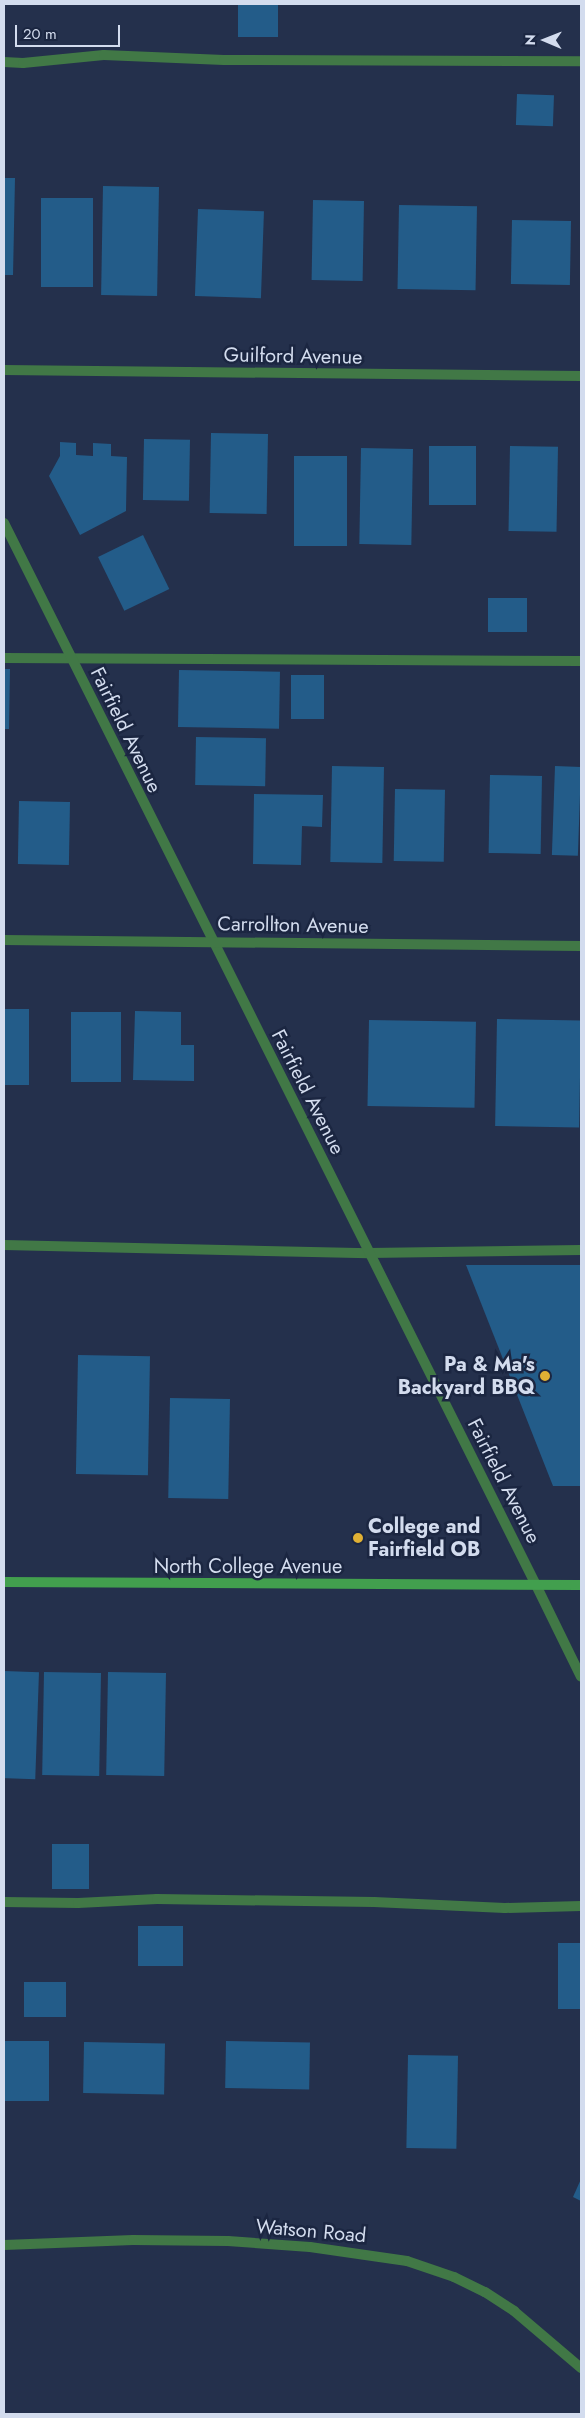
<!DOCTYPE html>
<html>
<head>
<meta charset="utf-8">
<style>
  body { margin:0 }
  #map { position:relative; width:585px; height:2418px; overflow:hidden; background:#24304c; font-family:Jost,sans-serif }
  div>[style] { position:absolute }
  .building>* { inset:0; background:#235c89; transform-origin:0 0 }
  .service>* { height:10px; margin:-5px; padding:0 5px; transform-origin:5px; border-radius:5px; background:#417846 }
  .minor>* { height:10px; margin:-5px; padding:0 5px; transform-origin:5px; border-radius:5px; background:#417846 }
  .tertiary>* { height:10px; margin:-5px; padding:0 5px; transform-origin:5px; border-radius:5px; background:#417846 }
  .secondary>* { height:10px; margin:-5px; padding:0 5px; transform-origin:5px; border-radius:5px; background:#429f4e }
  .dots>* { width:14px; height:14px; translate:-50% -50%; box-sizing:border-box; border:2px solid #1b2641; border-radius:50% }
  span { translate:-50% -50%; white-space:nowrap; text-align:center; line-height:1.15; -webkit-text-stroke:5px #1b2641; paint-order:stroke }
  .street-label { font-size:20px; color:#d3dcee }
  .poi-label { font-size:20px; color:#d3dcee; font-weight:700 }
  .right { translate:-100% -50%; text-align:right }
  .left { translate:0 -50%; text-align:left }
  .frame { position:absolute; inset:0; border:5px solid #d3dcee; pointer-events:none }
  .north { position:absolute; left:520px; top:15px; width:50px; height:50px; -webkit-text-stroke:4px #1b2641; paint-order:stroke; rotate:271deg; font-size:14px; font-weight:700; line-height:20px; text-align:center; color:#d3dcee }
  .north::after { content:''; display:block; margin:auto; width:18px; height:22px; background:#d3dcee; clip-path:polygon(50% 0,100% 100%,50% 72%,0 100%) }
  .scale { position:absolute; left:15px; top:25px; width:105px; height:22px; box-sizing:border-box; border:2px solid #d3dcee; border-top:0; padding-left:6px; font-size:15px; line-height:18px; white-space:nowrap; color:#d3dcee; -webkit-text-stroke:4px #1b2641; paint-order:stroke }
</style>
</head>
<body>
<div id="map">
  <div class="building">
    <i style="left:238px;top:4px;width:40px;height:33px"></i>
    <i style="left:517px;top:94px;width:37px;height:31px;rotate:2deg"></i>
    <i style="clip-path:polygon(4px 178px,15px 178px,13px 275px,4px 275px)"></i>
    <i style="left:103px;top:186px;width:56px;height:109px;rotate:1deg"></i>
    <i style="left:41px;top:198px;width:52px;height:89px"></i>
    <i style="left:313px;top:200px;width:51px;height:80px;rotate:1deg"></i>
    <i style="left:399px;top:205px;width:78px;height:84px;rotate:1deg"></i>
    <i style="left:198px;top:209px;width:66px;height:87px;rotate:2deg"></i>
    <i style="left:512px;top:220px;width:59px;height:64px;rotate:1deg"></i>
    <i style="left:211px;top:433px;width:57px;height:80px;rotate:1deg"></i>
    <i style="left:144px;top:439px;width:46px;height:61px;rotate:1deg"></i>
    <i style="clip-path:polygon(60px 442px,76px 443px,76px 455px,93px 456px,93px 443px,111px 444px,111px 456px,127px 457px,126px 511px,80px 535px,49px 476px,60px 456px)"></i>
    <i style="left:429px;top:446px;width:47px;height:59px"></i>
    <i style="left:510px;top:446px;width:48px;height:85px;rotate:1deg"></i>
    <i style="left:361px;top:448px;width:52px;height:96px;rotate:1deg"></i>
    <i style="left:294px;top:456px;width:53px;height:90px"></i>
    <i style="left:143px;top:535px;width:60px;height:50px;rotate:64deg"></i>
    <i style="left:488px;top:598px;width:39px;height:34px"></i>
    <i style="clip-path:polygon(4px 669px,10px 669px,9px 729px,4px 729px)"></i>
    <i style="left:179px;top:670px;width:101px;height:57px;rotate:1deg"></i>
    <i style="left:291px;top:675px;width:33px;height:44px"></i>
    <i style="left:196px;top:737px;width:70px;height:48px;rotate:1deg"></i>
    <i style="left:332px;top:766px;width:52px;height:96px;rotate:1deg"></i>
    <i style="left:555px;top:766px;width:26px;height:89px;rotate:2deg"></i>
    <i style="left:490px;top:775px;width:52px;height:78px;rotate:1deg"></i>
    <i style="left:395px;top:789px;width:50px;height:72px;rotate:1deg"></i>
    <i style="clip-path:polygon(254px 794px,323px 795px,322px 827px,302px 826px,301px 865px,253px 864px)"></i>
    <i style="left:19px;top:801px;width:51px;height:63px;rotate:1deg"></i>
    <i style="left:4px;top:1009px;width:25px;height:76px"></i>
    <i style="clip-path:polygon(135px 1011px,181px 1012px,181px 1045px,194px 1045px,194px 1081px,133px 1080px)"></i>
    <i style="left:71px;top:1012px;width:50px;height:70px"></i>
    <i style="left:497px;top:1019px;width:84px;height:107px;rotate:1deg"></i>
    <i style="left:369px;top:1020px;width:107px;height:86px;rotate:1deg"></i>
    <i style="clip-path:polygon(466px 1265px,581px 1265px,581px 1486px,553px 1486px)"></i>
    <i style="left:78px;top:1355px;width:72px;height:119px;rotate:1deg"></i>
    <i style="left:170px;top:1398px;width:60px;height:100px;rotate:1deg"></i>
    <i style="left:4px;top:1671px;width:35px;height:107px;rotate:2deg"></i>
    <i style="left:44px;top:1672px;width:57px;height:103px;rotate:1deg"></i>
    <i style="left:108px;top:1672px;width:58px;height:103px;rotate:1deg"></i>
    <i style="left:52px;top:1844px;width:37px;height:45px"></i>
    <i style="left:138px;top:1926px;width:45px;height:40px"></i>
    <i style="left:558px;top:1943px;width:23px;height:66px"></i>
    <i style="left:24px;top:1982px;width:42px;height:35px"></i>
    <i style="left:4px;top:2041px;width:45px;height:60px"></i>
    <i style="left:226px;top:2041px;width:84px;height:47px;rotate:1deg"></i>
    <i style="left:84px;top:2042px;width:81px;height:51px;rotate:1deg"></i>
    <i style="left:408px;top:2055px;width:50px;height:93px;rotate:1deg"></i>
    <i style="clip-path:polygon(581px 2179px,581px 2201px,573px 2197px)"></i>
  </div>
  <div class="service">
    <i style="left:4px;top:62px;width:19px;rotate:3deg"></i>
    <i style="left:23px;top:63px;width:81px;rotate:-5.6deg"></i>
    <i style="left:104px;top:55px;width:120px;rotate:2.4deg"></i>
    <i style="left:224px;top:60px;width:357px;rotate:0.2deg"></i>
    <i style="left:4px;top:658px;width:577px;rotate:0.3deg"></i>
    <i style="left:4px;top:1245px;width:365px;rotate:1.3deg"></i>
    <i style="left:369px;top:1253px;width:212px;rotate:-0.8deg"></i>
    <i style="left:4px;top:1902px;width:74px;rotate:0.8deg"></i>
    <i style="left:78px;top:1903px;width:79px;rotate:-2.9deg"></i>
    <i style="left:157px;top:1899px;width:217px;rotate:0.8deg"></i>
    <i style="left:374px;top:1902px;width:131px;rotate:2.6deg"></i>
    <i style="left:505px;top:1908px;width:76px;rotate:-1.5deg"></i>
  </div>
  <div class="minor">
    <i style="left:4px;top:370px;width:577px;rotate:0.6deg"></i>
    <i style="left:4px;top:523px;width:1188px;rotate:63.39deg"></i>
    <i style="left:4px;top:940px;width:577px;rotate:0.6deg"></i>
    <i style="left:4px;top:2245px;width:129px;rotate:-2.2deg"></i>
    <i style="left:133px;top:2240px;width:95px;rotate:0.6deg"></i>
    <i style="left:228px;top:2241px;width:82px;rotate:4.2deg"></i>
    <i style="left:310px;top:2247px;width:98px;rotate:8.2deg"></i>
    <i style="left:407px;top:2261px;width:50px;rotate:18.8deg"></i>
    <i style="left:454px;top:2277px;width:34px;rotate:26deg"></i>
    <i style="left:485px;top:2292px;width:35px;rotate:33deg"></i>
    <i style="left:514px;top:2311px;width:88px;rotate:40.4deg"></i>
  </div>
  <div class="tertiary">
    <i style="left:536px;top:1585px;width:102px;rotate:63.9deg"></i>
  </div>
  <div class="secondary">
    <i style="left:4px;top:1582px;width:577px;rotate:0.3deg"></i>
  </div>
  <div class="dots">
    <i style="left:545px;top:1376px;background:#e0b034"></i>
    <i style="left:358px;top:1538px;background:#e0b034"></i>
  </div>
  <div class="street-label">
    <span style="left:293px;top:356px;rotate:1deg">Guilford Avenue</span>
    <span style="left:126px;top:730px;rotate:64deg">Fairfield Avenue</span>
    <span style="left:293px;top:925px;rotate:1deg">Carrollton Avenue</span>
    <span style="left:308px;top:1092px;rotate:63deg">Fairfield Avenue</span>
    <span style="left:504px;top:1481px;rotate:63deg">Fairfield Avenue</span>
    <span style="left:248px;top:1566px">North College Avenue</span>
    <span style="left:311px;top:2231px;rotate:5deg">Watson Road</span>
  </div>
  <div class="poi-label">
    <span class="right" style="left:535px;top:1376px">Pa &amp; Ma's<br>Backyard BBQ</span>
    <span class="left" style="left:368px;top:1538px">College and<br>Fairfield OB</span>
  </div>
  <div class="frame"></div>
  <div class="north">N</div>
  <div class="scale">20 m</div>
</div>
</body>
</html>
